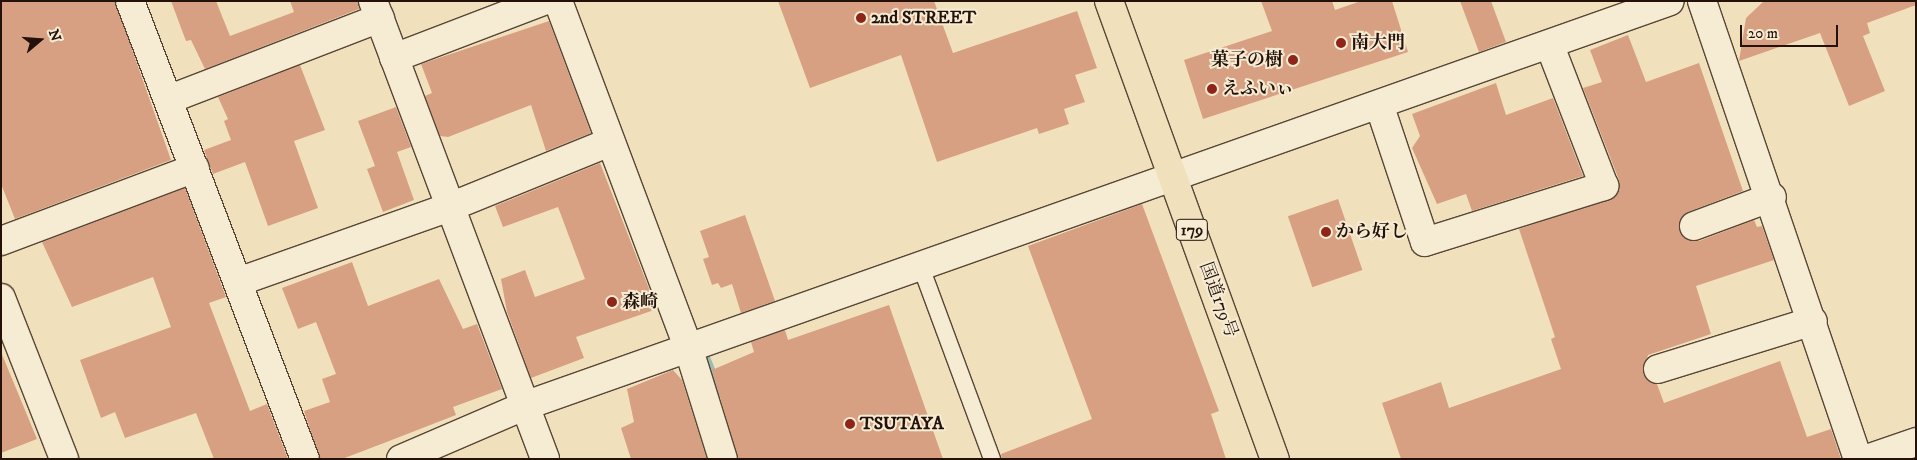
<!DOCTYPE html>
<html>
<head>
<meta charset="utf-8">
<style>
  body { margin:0 }
  #map { position:relative; width:1917px; height:460px; overflow:hidden; background:#f1e0bc; font-family:"IM FELL DW Pica","Noto Serif JP",serif }
  div>[style] { position:absolute }
  .stream>* { height:10px; margin:-5px; padding:0 5px; transform-origin:5px; border-radius:5px; background:#9bbdaf }
  .building>* { inset:0; background:#d8a083; transform-origin:0 0 }
  .roads { filter:drop-shadow(1px 0 #574636) drop-shadow(-1px 0 #574636) drop-shadow(0 1px #574636) drop-shadow(0 -1px #574636) }
  .lane>* { height:16px; margin:-8px; padding:0 8px; transform-origin:8px; border-radius:8px; background:#f6ebd3 }
  .street>* { height:28px; margin:-14px; padding:0 14px; transform-origin:14px; border-radius:14px; background:#f6ebd3 }
  .highway>* { height:28px; margin:-14px; padding:0 14px; transform-origin:14px; border-radius:14px; background:#f1e0bc }
  .dots>* { width:14px; height:14px; translate:-50% -50%; box-sizing:border-box; border:2px solid #f6ebd3; border-radius:50% }
  span { translate:-50% -50%; white-space:nowrap; text-align:center; line-height:1.15; -webkit-text-stroke:4px #f6ebd3; paint-order:stroke }
  .shield-label span { padding:1px 4px; background:#f6ebd3; border:1px solid; border-radius:4px; -webkit-text-stroke-width:0 }
  .shield-label { font-size:16px; color:#24120a; font-weight:700 }
  .poi-label { font-size:18px; color:#24120a; font-weight:700 }
  .left { translate:0 -50%; text-align:left }
  .right { translate:-100% -50%; text-align:right }
  .street-label { font-size:18px; color:#24120a }
  .frame { position:absolute; inset:0; border:2px solid #24120a; pointer-events:none }
  .north { position:absolute; left:15px; top:15px; width:50px; height:50px; -webkit-text-stroke:4px #f6ebd3; paint-order:stroke; rotate:72deg; font-size:14px; font-weight:700; line-height:20px; text-align:center; color:#24120a }
  .north::after { content:''; display:block; margin:auto; width:18px; height:22px; background:#24120a; clip-path:polygon(50% 0,100% 100%,50% 72%,0 100%) }
  .scale { position:absolute; left:1740px; top:25px; width:98px; height:22px; box-sizing:border-box; border:2px solid #24120a; border-top:0; padding-left:6px; font-size:15px; line-height:18px; white-space:nowrap; color:#24120a; -webkit-text-stroke:4px #f6ebd3; paint-order:stroke }
</style>
</head>
<body>
<div id="map">
  <div class="stream">
    <i style="left:702px;top:350px;width:45px;rotate:68deg"></i>
  </div>
  <div class="building">
    <i style="clip-path:polygon(1px 1px,115px 1px,171px 160px,15px 219px,1px 184px)"></i>
    <i style="clip-path:polygon(171px 1px,216px 1px,230px 36px,294px 12px,290px 1px,358px 1px,359px 9px,205px 69px,191px 40px,186px 41px)"></i>
    <i style="clip-path:polygon(778px 1px,934px 1px,953px 53px,1077px 11px,1097px 68px,1075px 75px,1085px 102px,1064px 109px,1069px 124px,1039px 134px,1037px 128px,937px 162px,901px 55px,810px 88px)"></i>
    <i style="clip-path:polygon(1261px 1px,1332px 1px,1335px 10px,1361px 1px,1392px 1px,1408px 52px,1203px 119px,1184px 60px,1272px 31px)"></i>
    <i style="clip-path:polygon(1460px 1px,1491px 1px,1506px 42px,1479px 52px)"></i>
    <i style="clip-path:polygon(1764px 1px,1916px 1px,1916px 5px,1867px 23px,1870px 33px,1863px 36px,1885px 91px,1849px 106px,1820px 33px,1739px 61px,1746px 18px)"></i>
    <i style="clip-path:polygon(549px 21px,591px 133px,546px 151px,531px 105px,448px 137px,440px 136px,425px 96px,432px 93px,421px 64px)"></i>
    <i style="clip-path:polygon(1628px 35px,1646px 82px,1699px 63px,1743px 191px,1688px 212px,1679px 223px,1680px 232px,1684px 238px,1699px 241px,1754px 220px,1757px 227px,1762px 226px,1774px 260px,1696px 286px,1711px 334px,1648px 355px,1643px 374px,1657px 384px,1664px 403px,1780px 361px,1807px 437px,1831px 429px,1841px 459px,1401px 459px,1382px 403px,1441px 382px,1449px 408px,1561px 369px,1551px 339px,1555px 337px,1519px 229px,1616px 196px,1619px 180px,1583px 88px,1602px 82px,1590px 50px)"></i>
    <i style="clip-path:polygon(300px 65px,325px 130px,294px 141px,318px 208px,268px 226px,245px 162px,213px 174px,204px 150px,231px 140px,224px 121px,228px 119px,218px 97px)"></i>
    <i style="clip-path:polygon(1496px 83px,1506px 115px,1553px 98px,1583px 176px,1472px 211px,1466px 194px,1437px 204px,1412px 148px,1420px 136px,1412px 114px)"></i>
    <i style="clip-path:polygon(396px 107px,411px 147px,397px 152px,414px 200px,383px 212px,367px 169px,375px 166px,358px 121px)"></i>
    <i style="clip-path:polygon(600px 163px,657px 309px,576px 337px,584px 358px,531px 378px,507px 312px,501px 279px,525px 270px,535px 297px,585px 279px,558px 207px,503px 227px,495px 206px)"></i>
    <i style="clip-path:polygon(185px 188px,226px 297px,209px 303px,250px 411px,267px 404px,288px 459px,214px 459px,196px 413px,125px 438px,115px 412px,101px 418px,80px 360px,171px 327px,153px 277px,72px 307px,42px 242px)"></i>
    <i style="left:1338px;top:199px;width:75px;height:53px;rotate:71deg"></i>
    <i style="clip-path:polygon(1142px 204px,1219px 411px,1211px 414px,1226px 459px,1002px 459px,1001px 454px,1092px 419px,1028px 246px)"></i>
    <i style="clip-path:polygon(745px 215px,775px 301px,741px 313px,732px 284px,721px 288px,718px 283px,712px 285px,703px 259px,709px 257px,700px 231px)"></i>
    <i style="clip-path:polygon(352px 262px,368px 306px,439px 279px,463px 329px,477px 324px,502px 389px,453px 407px,456px 415px,384px 443px,342px 459px,320px 459px,304px 411px,330px 402px,322px 379px,336px 374px,316px 322px,298px 329px,282px 288px)"></i>
    <i style="clip-path:polygon(889px 305px,943px 459px,738px 459px,712px 370px,754px 352px,751px 342px,785px 330px,788px 340px)"></i>
    <i style="clip-path:polygon(1px 352px,37px 439px,1px 453px)"></i>
    <i style="clip-path:polygon(673px 370px,682px 380px,707px 459px,631px 459px,621px 428px,634px 422px,627px 389px)"></i>
  </div>
  <div class="roads">
    <div class="lane">
      <i style="left:921px;top:267px;width:205px;rotate:69.7deg"></i>
    </div>
    <div class="street">
      <i style="left:130px;top:1px;width:490px;rotate:69.1deg"></i>
      <i style="left:373px;top:1px;width:489px;rotate:69.4deg"></i>
      <i style="left:558px;top:1px;width:373px;rotate:69.4deg"></i>
      <i style="left:689px;top:350px;width:114px;rotate:72.7deg"></i>
      <i style="left:1702px;top:1px;width:484px;rotate:71.2deg"></i>
      <i style="left:394px;top:58px;width:160px;rotate:-20.9deg"></i>
      <i style="left:170px;top:99px;width:225px;rotate:-21.1deg"></i>
      <i style="left:1380px;top:107px;width:142px;rotate:71.6deg"></i>
      <i style="left:1425px;top:242px;width:188px;rotate:-17.4deg"></i>
      <i style="left:1604px;top:186px;width:150px;rotate:-111.1deg"></i>
      <i style="left:1694px;top:226px;width:83px;rotate:-20.4deg"></i>
      <i style="left:1px;top:241px;width:207px;rotate:-20.6deg"></i>
      <i style="left:238px;top:282px;width:225px;rotate:-19.5deg"></i>
      <i style="left:450px;top:207px;width:173px;rotate:-22.1deg"></i>
      <i style="left:1px;top:298px;width:173px;rotate:68.6deg"></i>
      <i style="left:1658px;top:369px;width:162px;rotate:-17.2deg"></i>
      <i style="left:401px;top:459px;width:134px;rotate:-23.3deg"></i>
      <i style="left:524px;top:406px;width:1215px;rotate:-19.46deg"></i>
      <i style="left:1867px;top:459px;width:52px;rotate:-19.1deg"></i>
    </div>
    <div class="highway">
      <i style="left:1109px;top:1px;width:487px;rotate:70.1deg"></i>
    </div>
  </div>
  <div class="dots">
    <i style="left:861px;top:18px;background:#8f2418"></i>
    <i style="left:1341px;top:43px;background:#8f2418"></i>
    <i style="left:1293px;top:60px;background:#8f2418"></i>
    <i style="left:1212px;top:89px;background:#8f2418"></i>
    <i style="left:1326px;top:232px;background:#8f2418"></i>
    <i style="left:612px;top:302px;background:#8f2418"></i>
    <i style="left:850px;top:424px;background:#8f2418"></i>
  </div>
  <div class="shield-label">
    <span style="left:1192px;top:230px">179</span>
  </div>
  <div class="poi-label">
    <span class="left" style="left:871px;top:18px">2nd STREET</span>
    <span class="left" style="left:1351px;top:43px">南大門</span>
    <span class="right" style="left:1283px;top:60px">菓子の樹</span>
    <span class="left" style="left:1222px;top:89px">えふいぃ</span>
    <span class="left" style="left:1336px;top:232px">から好し</span>
    <span class="left" style="left:622px;top:302px">森崎</span>
    <span class="left" style="left:860px;top:424px">TSUTAYA</span>
  </div>
  <div class="street-label">
    <span style="left:1218px;top:300px;rotate:70deg">国道179号</span>
  </div>
  <div class="frame"></div>
  <div class="north">N</div>
  <div class="scale">20 m</div>
</div>
</body>
</html>
